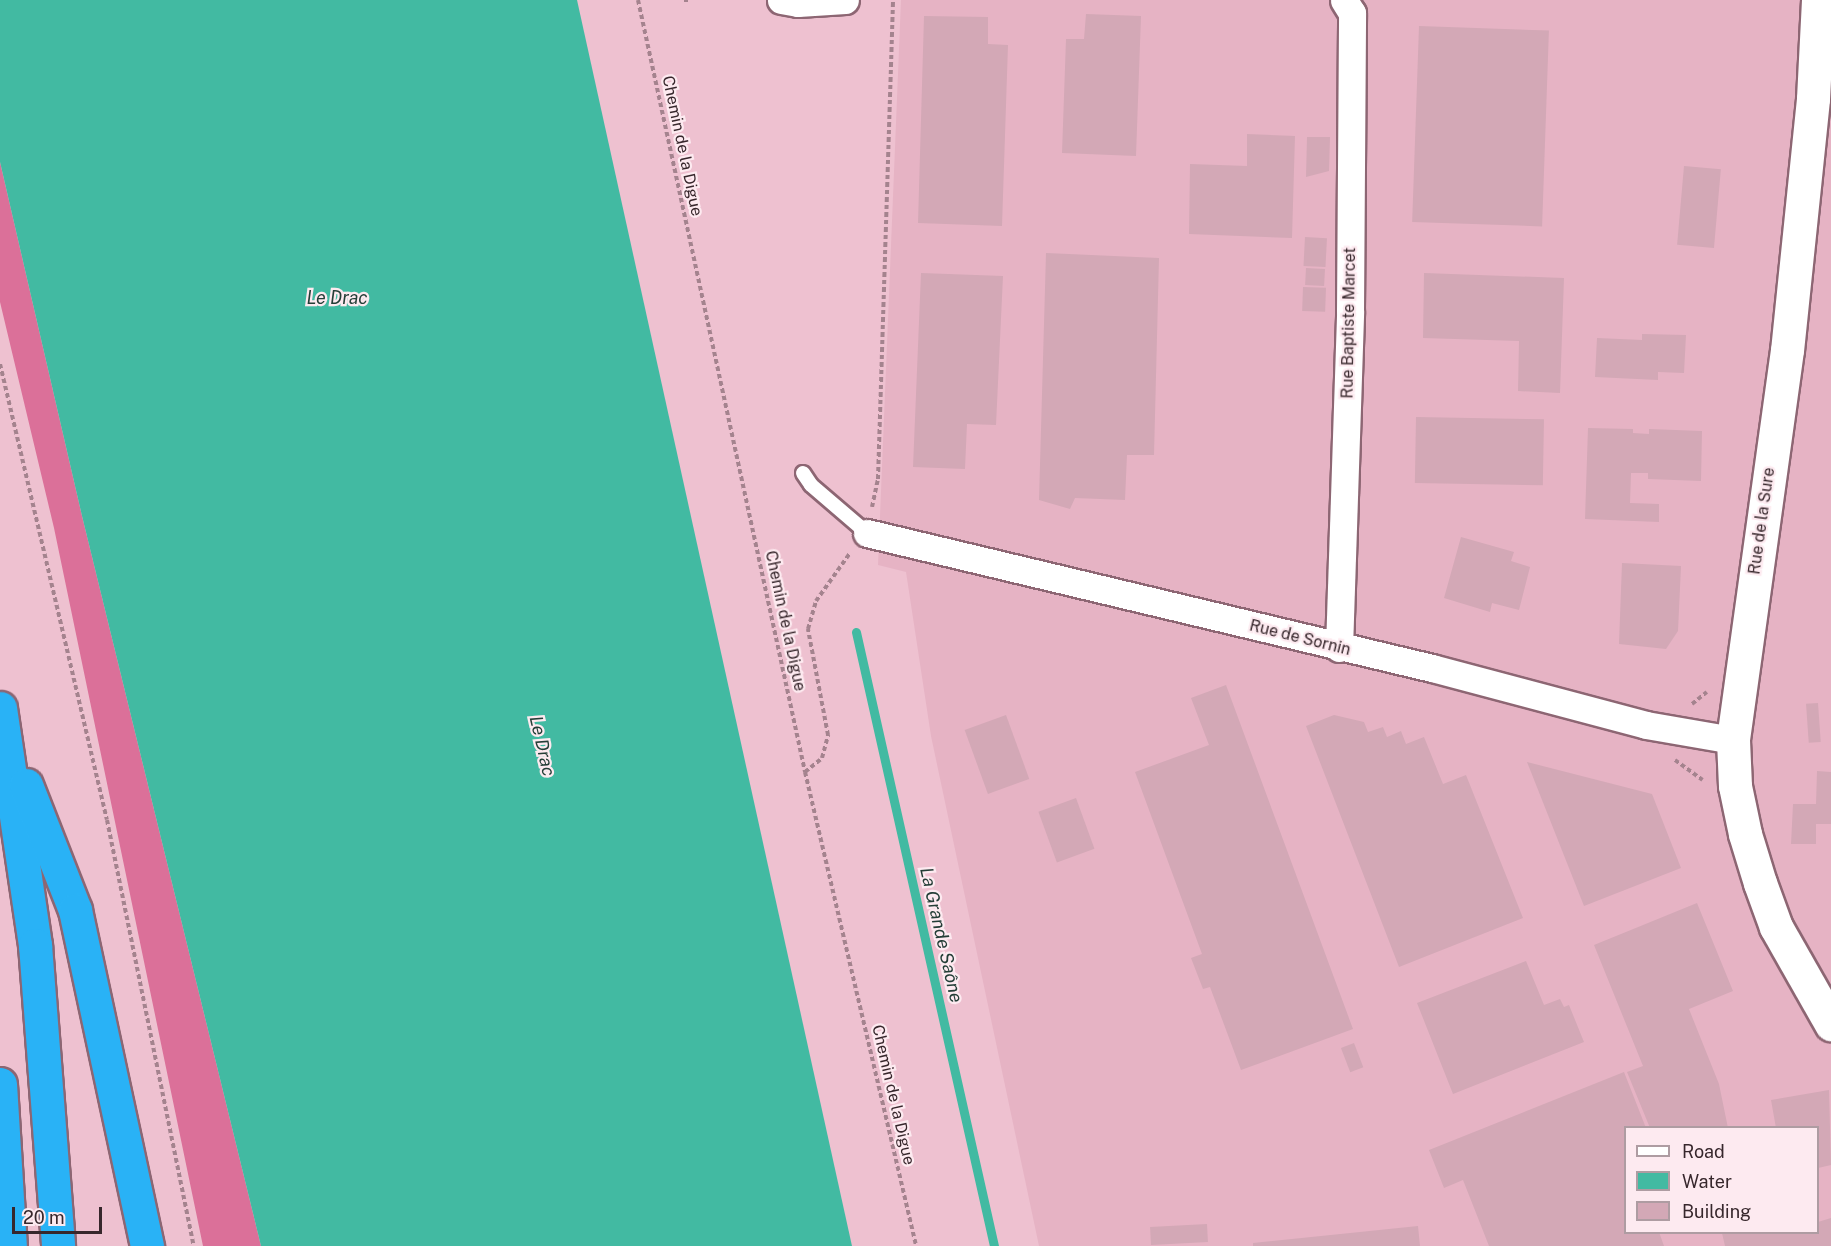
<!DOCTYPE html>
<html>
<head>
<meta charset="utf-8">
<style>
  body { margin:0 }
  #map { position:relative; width:1831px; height:1246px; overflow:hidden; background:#eec1d0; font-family:"Public Sans",sans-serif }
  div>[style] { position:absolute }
  .built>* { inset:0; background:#e6b3c4 }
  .forest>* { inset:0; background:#db7099 }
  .water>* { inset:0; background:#42baa2 }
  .stream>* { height:9px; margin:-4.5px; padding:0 4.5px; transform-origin:4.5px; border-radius:4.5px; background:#42baa2 }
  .building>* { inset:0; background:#d3a8b6; transform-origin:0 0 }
  .path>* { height:4px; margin-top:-2px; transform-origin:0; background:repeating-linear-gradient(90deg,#a4838e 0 4.5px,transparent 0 7.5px) }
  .roads { filter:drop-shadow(2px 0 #8d6673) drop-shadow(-2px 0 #8d6673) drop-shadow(0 2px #8d6673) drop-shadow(0 -2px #8d6673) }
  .lane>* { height:14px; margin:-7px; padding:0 7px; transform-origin:7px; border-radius:7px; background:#fff }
  .street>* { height:27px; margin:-13.5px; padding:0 13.5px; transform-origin:13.5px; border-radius:13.5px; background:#fff }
  .secondary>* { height:33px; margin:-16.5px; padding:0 16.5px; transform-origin:16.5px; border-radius:16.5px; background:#fff }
  .highway>* { height:33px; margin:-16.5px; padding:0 16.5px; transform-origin:16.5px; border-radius:16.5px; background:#29b2f6 }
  span { translate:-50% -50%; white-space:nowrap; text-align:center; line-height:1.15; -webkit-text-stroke:4.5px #fdeaf0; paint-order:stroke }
  .street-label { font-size:16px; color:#37272c }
  .water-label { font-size:18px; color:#243e37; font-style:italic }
  .legend { position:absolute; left:1624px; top:1126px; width:195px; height:108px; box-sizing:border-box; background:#fdeaf0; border:2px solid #ae9ca2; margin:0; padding:8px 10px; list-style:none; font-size:18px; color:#37272c }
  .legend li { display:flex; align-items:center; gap:12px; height:30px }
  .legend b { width:30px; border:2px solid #ae9ca2 }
  .scale { position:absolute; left:12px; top:1207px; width:90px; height:27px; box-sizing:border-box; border:3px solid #37272c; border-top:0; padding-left:8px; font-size:18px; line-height:21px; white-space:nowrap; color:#37272c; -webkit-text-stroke:4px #fdeaf0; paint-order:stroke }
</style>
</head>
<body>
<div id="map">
  <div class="built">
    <i style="clip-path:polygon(evenodd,901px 0,1831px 0,1831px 1246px,1039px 1246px,931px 736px,906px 572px,878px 565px,901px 0,1626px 1128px,1818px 1128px,1818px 1232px,1626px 1232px,1626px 1128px)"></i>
  </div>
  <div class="forest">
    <i style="clip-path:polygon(0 162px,82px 516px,261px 1246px,203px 1246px,54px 528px,0 302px)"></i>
  </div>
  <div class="water">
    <i style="clip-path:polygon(0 0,577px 0,852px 1246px,261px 1246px,82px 516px,0 162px)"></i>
  </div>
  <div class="stream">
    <i style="left:856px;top:632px;width:629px;rotate:77.33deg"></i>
  </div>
  <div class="building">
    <i style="clip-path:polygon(1086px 14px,1141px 16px,1136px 156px,1062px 153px,1066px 39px,1084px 39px)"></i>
    <i style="clip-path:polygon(924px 16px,988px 17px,988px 44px,1008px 45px,1002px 226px,918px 223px)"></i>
    <i style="left:1419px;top:26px;width:130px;height:196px;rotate:2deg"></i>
    <i style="clip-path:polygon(1247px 134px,1295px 136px,1292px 238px,1189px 234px,1190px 164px,1247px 166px)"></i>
    <i style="clip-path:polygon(1307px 137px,1330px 137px,1329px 171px,1306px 177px)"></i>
    <i style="left:1684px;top:166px;width:37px;height:79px;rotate:5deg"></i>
    <i style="left:1305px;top:237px;width:22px;height:29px;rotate:3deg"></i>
    <i style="clip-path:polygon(1046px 253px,1159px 258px,1154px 455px,1127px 455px,1125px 500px,1075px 498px,1070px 509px,1039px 500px)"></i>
    <i style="left:1306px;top:268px;width:19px;height:17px;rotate:3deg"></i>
    <i style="clip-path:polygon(921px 273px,1003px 276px,996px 425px,967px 424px,965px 469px,913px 467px)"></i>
    <i style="clip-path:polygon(1424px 273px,1564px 278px,1560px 393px,1518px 391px,1519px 341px,1423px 338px)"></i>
    <i style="left:1303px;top:287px;width:23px;height:24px;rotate:2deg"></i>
    <i style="clip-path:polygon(1642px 334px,1686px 335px,1684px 373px,1658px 372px,1658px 380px,1595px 377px,1597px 338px,1642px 340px)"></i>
    <i style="left:1416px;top:417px;width:128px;height:66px;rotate:1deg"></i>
    <i style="clip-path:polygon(1588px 428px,1633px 429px,1633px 433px,1649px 434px,1649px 429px,1702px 431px,1701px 481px,1648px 479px,1648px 473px,1631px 473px,1630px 503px,1659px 504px,1659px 522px,1585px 519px)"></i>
    <i style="clip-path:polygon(1461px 537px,1514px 552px,1511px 561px,1530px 567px,1519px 610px,1492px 603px,1490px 612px,1444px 598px)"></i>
    <i style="clip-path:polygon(1622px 563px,1681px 566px,1678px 631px,1666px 649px,1619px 644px)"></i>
    <i style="clip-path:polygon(1226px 685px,1353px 1029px,1241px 1070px,1210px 987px,1203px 989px,1191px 958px,1202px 954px,1135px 772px,1209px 745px,1191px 698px)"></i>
    <i style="left:1818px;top:703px;width:39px;height:12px;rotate:86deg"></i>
    <i style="left:1006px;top:715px;width:68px;height:44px;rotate:70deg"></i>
    <i style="clip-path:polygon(1334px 715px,1364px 722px,1368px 732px,1383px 727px,1387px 737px,1401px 731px,1406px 744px,1424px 737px,1443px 784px,1466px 775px,1523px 918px,1399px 967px,1306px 726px)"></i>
    <i style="clip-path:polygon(1527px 762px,1652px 794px,1681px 868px,1584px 906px)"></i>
    <i style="clip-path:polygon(1817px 771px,1831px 772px,1831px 824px,1816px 824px,1816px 844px,1791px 844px,1793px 804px,1816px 804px)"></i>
    <i style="left:1076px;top:798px;width:54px;height:40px;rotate:70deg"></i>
    <i style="clip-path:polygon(1697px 903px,1733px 991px,1689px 1009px,1719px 1084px,1728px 1128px,1650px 1128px,1627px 1072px,1643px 1066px,1594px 945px)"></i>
    <i style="clip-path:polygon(1526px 961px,1544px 1005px,1560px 999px,1564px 1007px,1569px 1005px,1584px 1042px,1453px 1094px,1417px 1003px)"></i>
    <i style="left:1354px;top:1043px;width:26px;height:14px;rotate:69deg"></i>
    <i style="clip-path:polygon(1624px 1072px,1646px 1128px,1626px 1128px,1626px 1232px,1659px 1232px,1664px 1246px,1489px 1246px,1463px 1180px,1444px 1188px,1429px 1150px)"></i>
    <i style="clip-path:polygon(1829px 1090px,1831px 1165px,1818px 1168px,1818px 1128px,1776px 1128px,1771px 1100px)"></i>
    <i style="clip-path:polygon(1831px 1218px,1831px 1246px,1725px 1246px,1722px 1233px,1818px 1232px,1818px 1222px)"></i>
    <i style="left:1207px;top:1224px;width:18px;height:57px;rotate:87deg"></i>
    <i style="clip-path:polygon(1418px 1226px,1420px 1246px,1253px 1246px,1253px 1243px)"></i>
  </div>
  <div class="path">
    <i style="left:638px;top:0;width:790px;rotate:77.79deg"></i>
    <i style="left:805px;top:772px;width:487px;rotate:76.8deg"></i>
    <i style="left:684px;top:0;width:5px"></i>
    <i style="left:0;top:364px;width:468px;rotate:76.8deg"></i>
    <i style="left:107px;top:820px;width:435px;rotate:78.5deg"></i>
    <i style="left:872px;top:507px;width:29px;rotate:-78deg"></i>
    <i style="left:878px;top:479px;width:479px;rotate:-88.2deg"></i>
    <i style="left:1692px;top:704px;width:19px;rotate:-39deg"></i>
    <i style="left:1675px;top:760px;width:34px;rotate:36deg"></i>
    <i style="left:805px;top:772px;width:22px;rotate:-39deg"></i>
    <i style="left:822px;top:758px;width:24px;rotate:-75deg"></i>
    <i style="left:828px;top:735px;width:108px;rotate:-100.7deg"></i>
    <i style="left:808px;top:629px;width:29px;rotate:-74deg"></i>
    <i style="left:816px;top:601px;width:59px;rotate:-54.7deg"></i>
  </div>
  <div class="roads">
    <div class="lane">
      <i style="left:803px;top:473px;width:14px;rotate:56deg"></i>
      <i style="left:811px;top:485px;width:74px;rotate:40.6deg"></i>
    </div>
    <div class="street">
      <i style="left:781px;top:0;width:17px;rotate:10deg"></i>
      <i style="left:798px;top:3px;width:47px;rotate:-3.7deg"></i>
      <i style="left:867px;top:533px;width:581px;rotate:13.44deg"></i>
      <i style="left:1432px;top:668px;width:221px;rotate:14.9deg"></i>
      <i style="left:1646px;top:725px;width:88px;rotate:9.8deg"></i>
      <i style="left:1339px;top:648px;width:337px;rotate:-88.1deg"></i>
      <i style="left:1350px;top:311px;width:298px;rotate:-89.6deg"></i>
      <i style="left:1352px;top:13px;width:15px;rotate:-122deg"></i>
    </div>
    <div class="secondary">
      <i style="left:1818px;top:0;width:99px;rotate:92.9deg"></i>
      <i style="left:1813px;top:99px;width:252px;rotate:95.9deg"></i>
      <i style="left:1787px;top:350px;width:394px;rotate:97.9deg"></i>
      <i style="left:1733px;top:740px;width:46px;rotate:87.5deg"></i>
      <i style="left:1735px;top:786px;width:49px;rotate:78.2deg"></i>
      <i style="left:1745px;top:834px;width:51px;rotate:73deg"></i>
      <i style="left:1760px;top:883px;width:47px;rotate:70deg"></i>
      <i style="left:1776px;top:927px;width:112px;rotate:60.4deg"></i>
    </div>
    <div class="highway">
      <i style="left:0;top:708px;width:240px;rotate:81.6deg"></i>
      <i style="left:35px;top:945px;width:302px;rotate:85.6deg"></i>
      <i style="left:26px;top:785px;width:134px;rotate:68.6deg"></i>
      <i style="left:75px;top:910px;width:344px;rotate:77.9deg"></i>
      <i style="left:0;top:1084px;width:162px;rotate:86.5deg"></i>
    </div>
  </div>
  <div class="street-label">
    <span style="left:682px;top:146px;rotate:78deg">Chemin de la Digue</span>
    <span style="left:1349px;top:323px;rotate:-89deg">Rue Baptiste Marcet</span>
    <span style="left:1762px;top:521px;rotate:-82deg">Rue de la Sure</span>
    <span style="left:785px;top:621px;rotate:78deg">Chemin de la Digue</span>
    <span style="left:1300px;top:638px;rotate:14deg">Rue de Sornin</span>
    <span style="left:893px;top:1095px;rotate:77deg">Chemin de la Digue</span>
  </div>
  <div class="water-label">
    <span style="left:337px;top:298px">Le Drac</span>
    <span style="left:542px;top:746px;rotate:77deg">Le Drac</span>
    <span style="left:941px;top:935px;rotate:77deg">La Grande Saône</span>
  </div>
  <ul class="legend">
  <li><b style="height:8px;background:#fff"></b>Road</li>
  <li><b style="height:16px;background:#42baa2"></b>Water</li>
  <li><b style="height:16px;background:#d3a8b6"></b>Building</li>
  </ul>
  <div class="scale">20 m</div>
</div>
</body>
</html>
